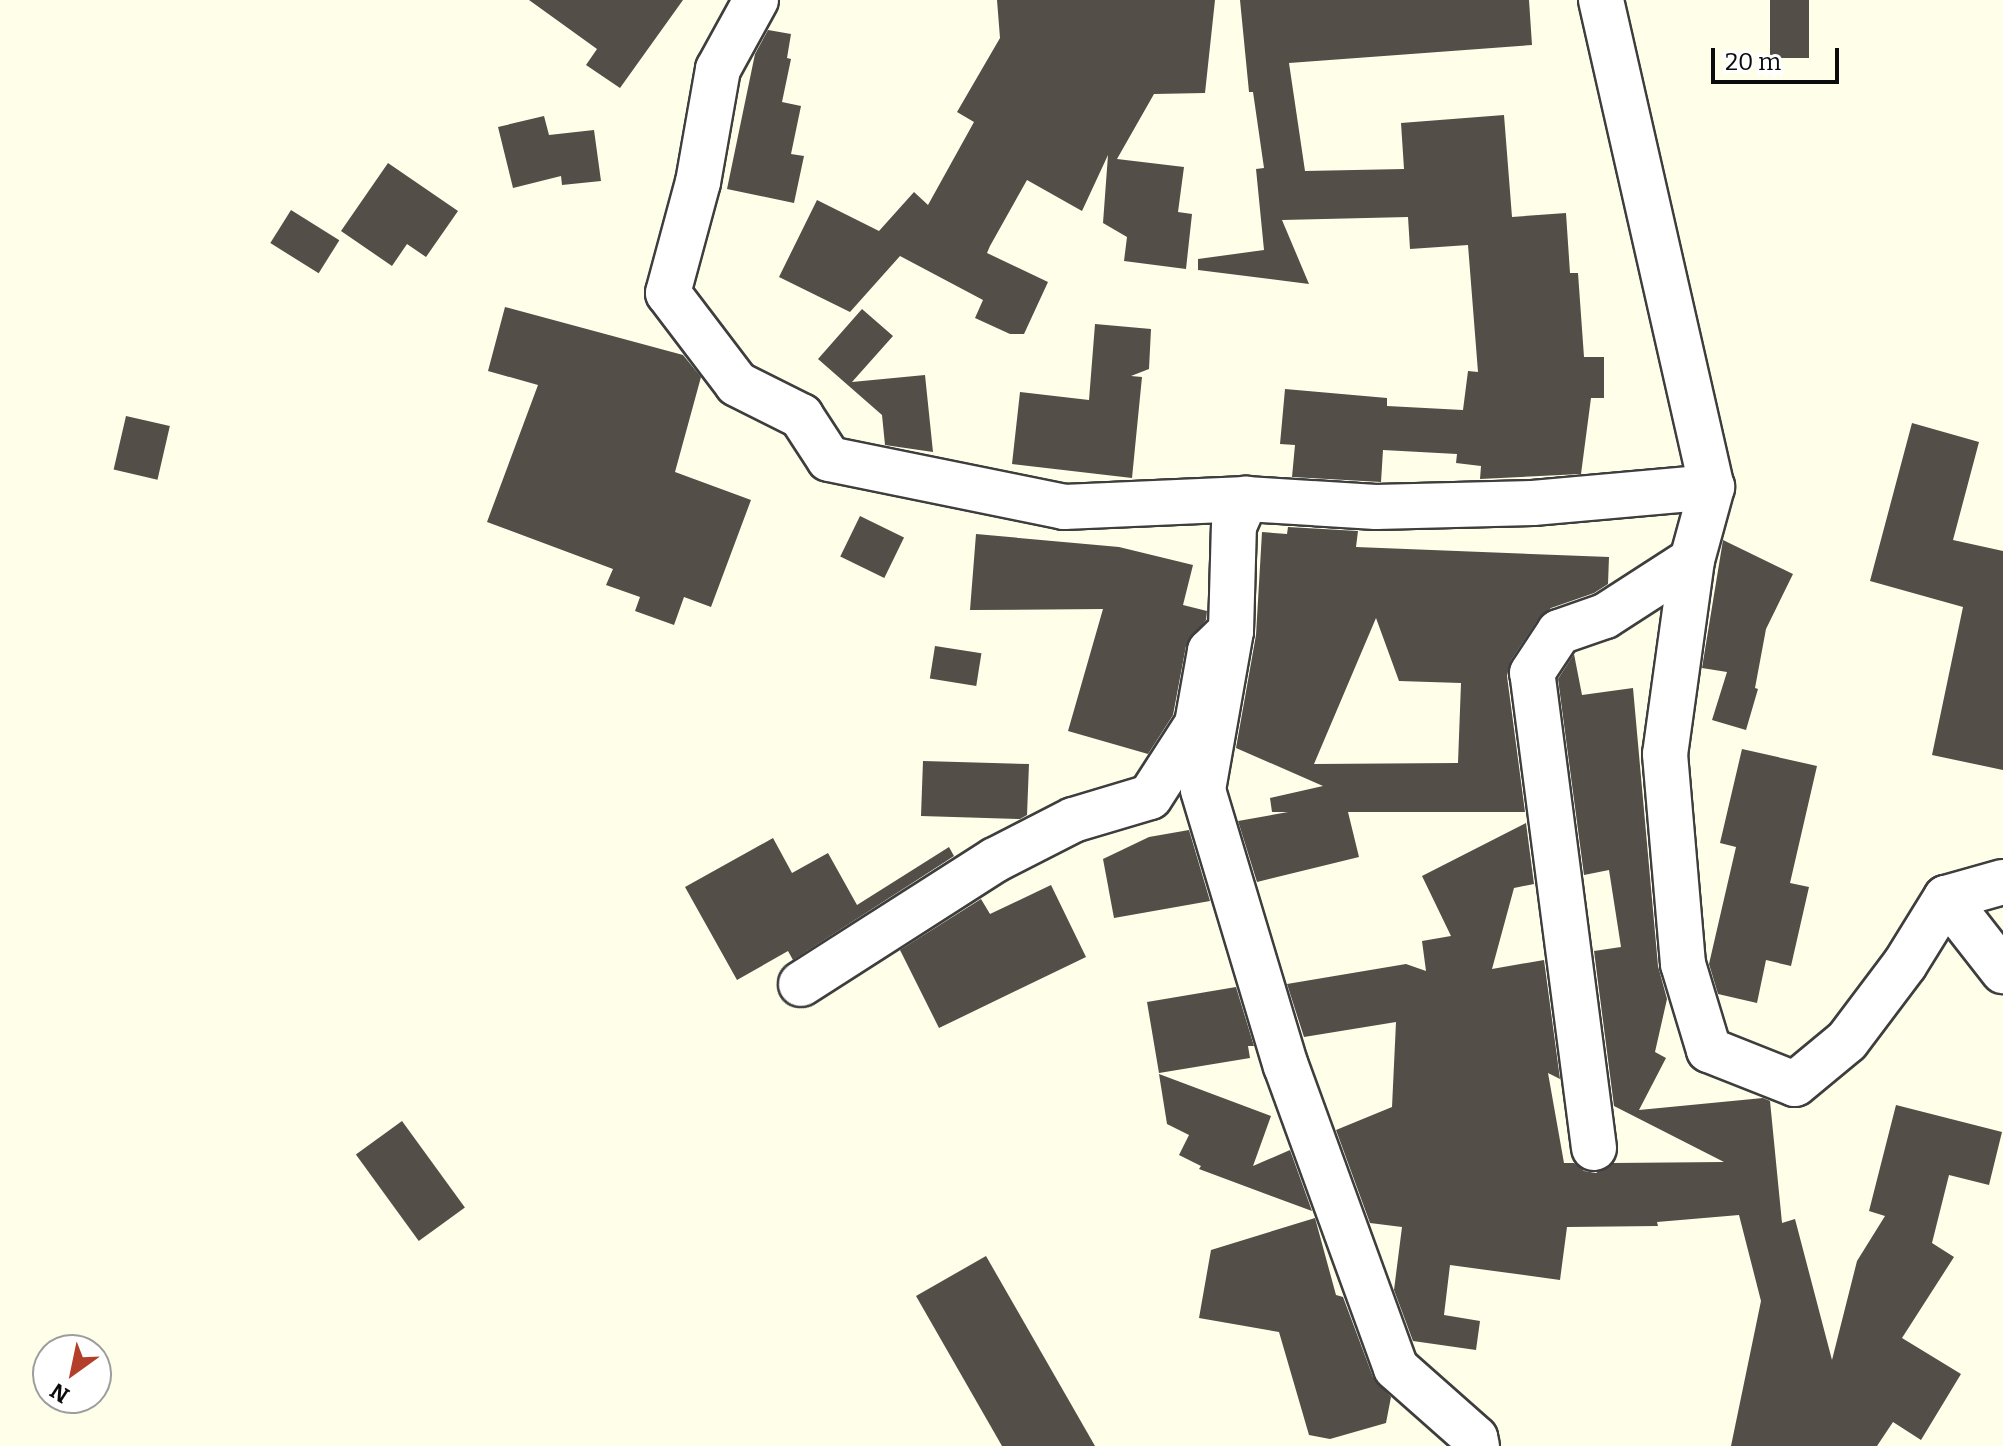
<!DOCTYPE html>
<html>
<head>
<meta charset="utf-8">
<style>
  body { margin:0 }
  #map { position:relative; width:2003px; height:1446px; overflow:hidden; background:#fefee9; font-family:Bitter,serif }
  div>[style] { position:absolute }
  .building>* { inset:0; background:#534e48; transform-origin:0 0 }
  .roads { filter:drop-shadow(2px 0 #3e3e3e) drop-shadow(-2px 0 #3e3e3e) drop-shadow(0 2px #3e3e3e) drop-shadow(0 -2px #3e3e3e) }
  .minor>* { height:44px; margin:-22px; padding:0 22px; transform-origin:22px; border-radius:22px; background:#fff }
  span { translate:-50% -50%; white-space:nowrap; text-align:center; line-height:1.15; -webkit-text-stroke:8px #fff; paint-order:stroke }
  .north { position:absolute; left:32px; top:1334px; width:80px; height:80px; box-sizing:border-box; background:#fff; border:2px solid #9d9d9d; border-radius:50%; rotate:213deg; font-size:22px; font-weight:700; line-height:32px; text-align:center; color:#0b0b0b }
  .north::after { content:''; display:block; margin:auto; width:28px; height:36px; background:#b33e2a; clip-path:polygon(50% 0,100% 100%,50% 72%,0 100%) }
  .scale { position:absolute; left:1711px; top:48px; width:128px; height:36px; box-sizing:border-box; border:4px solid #0b0b0b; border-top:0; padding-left:10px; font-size:24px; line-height:28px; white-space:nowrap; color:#0b0b0b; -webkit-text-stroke:6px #fff; paint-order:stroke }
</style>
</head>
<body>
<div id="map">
  <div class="building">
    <i style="clip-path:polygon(529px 0,683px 0,620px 88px,586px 65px,597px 49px)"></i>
    <i style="clip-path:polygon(997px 0,1215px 0,1205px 93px,1154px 94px,1117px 159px,1184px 167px,1178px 212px,1192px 214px,1186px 269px,1124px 261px,1127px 237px,1103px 223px,1108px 155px,1082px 211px,1027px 180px,990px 246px,987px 253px,1048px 282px,1024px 334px,1010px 334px,975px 318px,983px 300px,900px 256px,850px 312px,779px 277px,817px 200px,879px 231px,914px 192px,928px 205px,974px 122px,957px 112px,1000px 38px)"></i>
    <i style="clip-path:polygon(1240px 0,1529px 0,1532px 45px,1289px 63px,1305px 171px,1404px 169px,1401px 123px,1504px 115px,1512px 217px,1566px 213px,1570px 273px,1578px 273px,1584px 357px,1604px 357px,1604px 398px,1591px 398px,1581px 474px,1480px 479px,1481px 466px,1456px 463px,1457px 454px,1383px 450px,1381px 482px,1292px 477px,1295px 445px,1280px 444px,1285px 389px,1387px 398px,1387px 406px,1463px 410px,1468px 371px,1478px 372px,1468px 245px,1410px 249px,1408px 217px,1282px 220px,1309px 284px,1198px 270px,1198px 259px,1264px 250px,1256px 169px,1264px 168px,1253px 92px,1249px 92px)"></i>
    <i style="left:1770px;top:0;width:39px;height:58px"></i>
    <i style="clip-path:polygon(768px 30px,791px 34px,787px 58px,791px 59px,782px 102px,801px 106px,791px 154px,804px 156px,794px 203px,727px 189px,755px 54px)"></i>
    <i style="clip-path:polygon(544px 116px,549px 135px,594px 130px,601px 181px,562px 185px,561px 176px,513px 188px,498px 127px)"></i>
    <i style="clip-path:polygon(388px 163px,458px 211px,426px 257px,407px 244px,392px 266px,341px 231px)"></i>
    <i style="left:291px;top:210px;width:57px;height:39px;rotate:32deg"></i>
    <i style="clip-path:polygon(505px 307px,683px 355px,701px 377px,675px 472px,751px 500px,711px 607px,684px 597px,674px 625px,635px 611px,640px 597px,606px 585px,613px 569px,487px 522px,538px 385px,488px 371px)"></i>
    <i style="clip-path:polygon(862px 309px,893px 336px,852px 382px,925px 375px,933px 452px,885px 445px,882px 415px,818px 359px)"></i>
    <i style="clip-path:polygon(1095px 324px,1151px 329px,1149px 369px,1131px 376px,1142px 377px,1132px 478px,1012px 464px,1020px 392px,1089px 400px)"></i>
    <i style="left:126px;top:416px;width:45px;height:55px;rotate:13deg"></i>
    <i style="clip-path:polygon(1912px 423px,1979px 442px,1953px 540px,2003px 551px,2003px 770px,1932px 755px,1963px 607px,1870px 581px)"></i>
    <i style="left:860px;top:516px;width:49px;height:45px;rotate:26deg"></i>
    <i style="clip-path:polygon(evenodd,1288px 527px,1358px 531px,1356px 547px,1609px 557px,1608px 584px,1594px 593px,1551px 608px,1539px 618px,1511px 660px,1507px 676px,1525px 812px,1348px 812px,1359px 857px,1257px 882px,1238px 821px,1288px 812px,1272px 812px,1270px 798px,1323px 786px,1236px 748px,1256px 635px,1262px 532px,1287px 534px,1288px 527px,1376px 618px,1399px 681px,1461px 683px,1458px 763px,1314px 764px,1376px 618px)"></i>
    <i style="clip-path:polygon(976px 534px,1119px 547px,1193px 565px,1183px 605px,1207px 611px,1206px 620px,1186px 646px,1173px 715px,1148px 754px,1068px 731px,1103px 609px,970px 610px)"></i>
    <i style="clip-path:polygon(1723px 540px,1793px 574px,1766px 629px,1755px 688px,1758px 689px,1746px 730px,1712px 720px,1727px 672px,1702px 668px)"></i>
    <i style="left:935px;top:646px;width:47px;height:33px;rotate:9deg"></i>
    <i style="clip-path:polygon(1574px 654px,1582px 695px,1633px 688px,1658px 966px,1667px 999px,1655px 1052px,1666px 1058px,1639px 1110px,1763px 1098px,1770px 1101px,1782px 1223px,1795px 1219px,1832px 1360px,1857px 1261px,1885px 1216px,1869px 1211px,1896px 1105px,2002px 1132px,1989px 1185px,1949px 1175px,1932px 1243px,1954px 1257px,1902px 1338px,1961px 1374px,1921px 1440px,1893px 1422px,1877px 1446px,1731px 1446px,1761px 1301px,1739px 1215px,1657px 1222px,1658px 1226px,1567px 1227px,1560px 1280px,1450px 1265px,1444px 1315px,1480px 1321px,1476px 1350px,1413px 1341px,1394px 1290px,1402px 1227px,1370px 1223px,1336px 1130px,1392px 1107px,1396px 1022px,1304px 1037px,1287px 984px,1406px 964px,1426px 971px,1422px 941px,1451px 936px,1422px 876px,1526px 823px,1534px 884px,1514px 888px,1492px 969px,1544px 960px,1560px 1079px,1548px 1073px,1564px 1163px,1574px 1163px,1584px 1171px,1596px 1173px,1613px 1163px,1724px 1162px,1614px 1106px,1594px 951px,1621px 947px,1609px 870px,1584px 875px,1558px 679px)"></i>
    <i style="clip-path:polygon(1742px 749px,1817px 766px,1790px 883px,1809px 887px,1791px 966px,1766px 960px,1757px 1003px,1718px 994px,1709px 964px,1736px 847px,1720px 843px)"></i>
    <i style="clip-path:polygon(923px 761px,1029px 764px,1027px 815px,1020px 819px,921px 816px)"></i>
    <i style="clip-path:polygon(1189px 830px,1210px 901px,1114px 918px,1103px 859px,1149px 837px)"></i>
    <i style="clip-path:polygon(773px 838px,792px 873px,828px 853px,857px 905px,949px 847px,954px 856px,793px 960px,788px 951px,737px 980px,685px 887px)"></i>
    <i style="clip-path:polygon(1051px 885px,1086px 957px,939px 1028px,900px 950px,981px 899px,990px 914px)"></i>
    <i style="clip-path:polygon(1236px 987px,1254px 1046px,1248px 1046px,1250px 1058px,1159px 1073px,1147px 1002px)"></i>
    <i style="clip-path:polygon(1159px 1074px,1271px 1116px,1253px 1166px,1290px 1150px,1312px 1211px,1199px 1169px,1201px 1166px,1179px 1155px,1189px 1135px,1167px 1124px)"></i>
    <i style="left:402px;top:1121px;width:107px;height:57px;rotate:54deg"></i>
    <i style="clip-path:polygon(1315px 1218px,1336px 1295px,1343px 1297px,1373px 1377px,1391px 1397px,1386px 1423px,1330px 1439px,1309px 1435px,1279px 1332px,1199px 1318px,1211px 1250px)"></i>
    <i style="clip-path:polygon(986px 1256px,1095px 1446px,1002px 1446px,916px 1296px)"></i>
  </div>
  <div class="roads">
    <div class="minor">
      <i style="left:756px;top:0;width:79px;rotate:118.8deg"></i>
      <i style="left:718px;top:69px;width:115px;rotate:100deg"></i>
      <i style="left:698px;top:182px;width:115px;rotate:105.1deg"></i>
      <i style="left:668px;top:293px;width:114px;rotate:52.8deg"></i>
      <i style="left:737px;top:384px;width:72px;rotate:26.6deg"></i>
      <i style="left:801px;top:416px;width:51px;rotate:56.9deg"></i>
      <i style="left:829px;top:459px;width:240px;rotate:11.5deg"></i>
      <i style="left:1064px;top:507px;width:182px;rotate:-2.5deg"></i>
      <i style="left:1246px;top:499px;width:130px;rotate:3.5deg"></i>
      <i style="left:1376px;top:507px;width:157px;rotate:-1.5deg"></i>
      <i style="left:1533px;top:503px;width:180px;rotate:-5.1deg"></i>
      <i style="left:1601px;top:0;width:499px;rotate:77.2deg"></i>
      <i style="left:1712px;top:487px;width:76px;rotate:105.3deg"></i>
      <i style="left:1692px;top:560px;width:196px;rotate:97.9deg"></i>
      <i style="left:1665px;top:754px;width:211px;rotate:85.1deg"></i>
      <i style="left:1683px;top:964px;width:90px;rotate:73.2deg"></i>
      <i style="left:1709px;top:1050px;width:92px;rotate:21.6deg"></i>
      <i style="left:1795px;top:1084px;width:67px;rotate:-39.6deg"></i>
      <i style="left:1847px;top:1041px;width:96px;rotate:-53deg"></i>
      <i style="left:1905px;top:964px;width:78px;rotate:-58.2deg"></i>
      <i style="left:1946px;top:898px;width:59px;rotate:-15.7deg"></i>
      <i style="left:1231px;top:631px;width:161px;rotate:100deg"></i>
      <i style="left:1203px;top:790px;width:288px;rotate:73.3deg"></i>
      <i style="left:1286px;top:1066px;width:321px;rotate:70deg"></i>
      <i style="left:1396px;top:1368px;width:106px;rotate:41.5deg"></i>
      <i style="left:1475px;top:1438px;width:8px;rotate:76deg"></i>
      <i style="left:1946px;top:898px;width:93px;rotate:52deg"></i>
      <i style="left:801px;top:984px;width:230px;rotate:-32.6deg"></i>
      <i style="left:995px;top:860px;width:88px;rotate:-27.1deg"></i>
      <i style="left:1073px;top:820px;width:80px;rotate:-16.6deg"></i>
      <i style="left:1150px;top:797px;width:87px;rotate:-57.2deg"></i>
      <i style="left:1197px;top:724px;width:74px;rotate:-79.9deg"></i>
      <i style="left:1210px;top:651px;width:29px;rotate:-44deg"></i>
      <i style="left:1231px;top:631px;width:105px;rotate:-88.4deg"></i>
      <i style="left:1234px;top:526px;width:30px;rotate:-66deg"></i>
      <i style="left:1594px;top:1148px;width:479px;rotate:-97.4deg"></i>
      <i style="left:1532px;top:673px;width:49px;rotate:-56.6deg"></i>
      <i style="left:1559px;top:632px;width:49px;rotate:-19.2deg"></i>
      <i style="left:1605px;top:616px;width:103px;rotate:-32.8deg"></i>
    </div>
  </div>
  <div class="north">N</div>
  <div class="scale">20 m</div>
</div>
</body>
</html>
